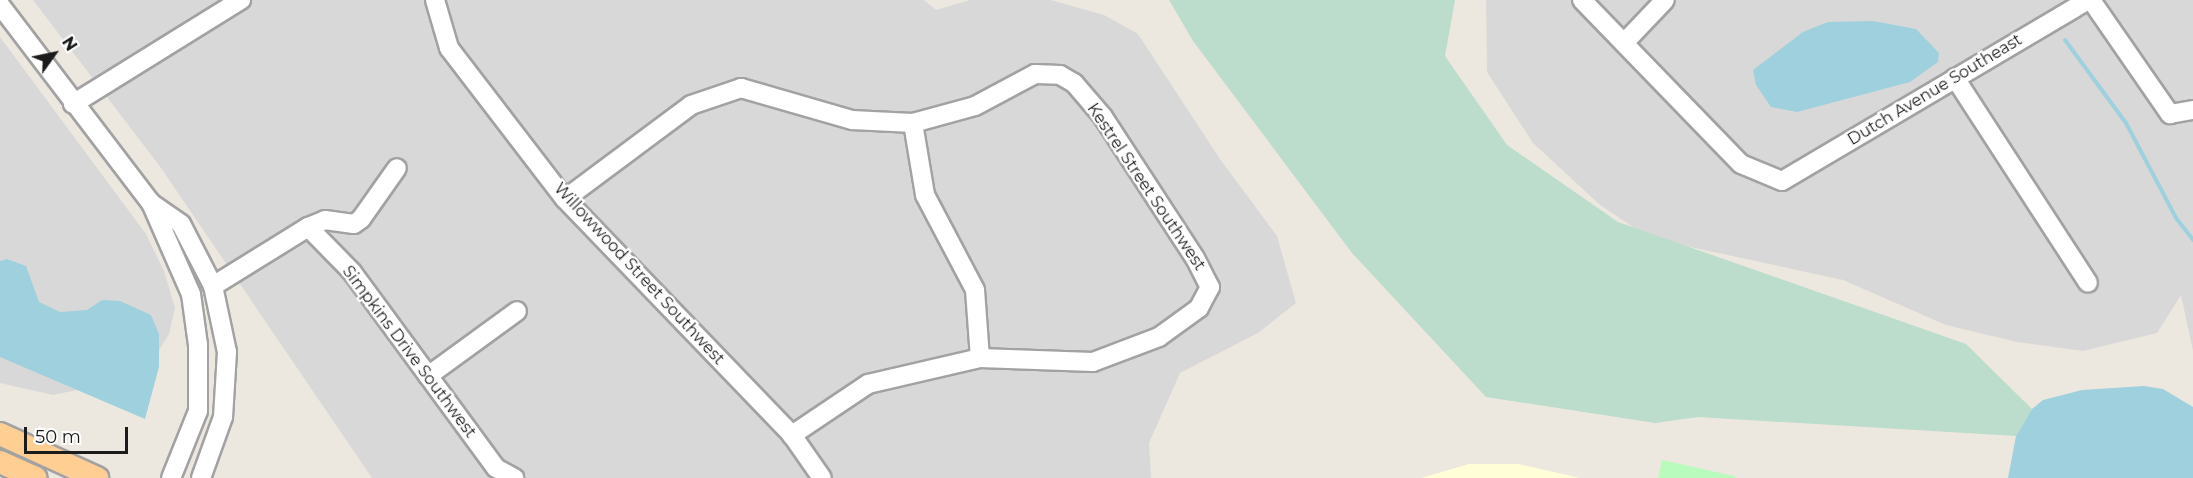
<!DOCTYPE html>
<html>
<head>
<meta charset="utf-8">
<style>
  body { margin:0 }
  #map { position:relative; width:2193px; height:478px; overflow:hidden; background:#ede8df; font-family:Montserrat,sans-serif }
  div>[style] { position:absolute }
  .residential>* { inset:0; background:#d9d8d8 }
  .education>* { inset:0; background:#fffed6 }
  .wetland>* { inset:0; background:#bcdccc }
  .park>* { inset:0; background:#b9fbbd }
  .water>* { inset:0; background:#9ed0dd }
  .stream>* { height:4px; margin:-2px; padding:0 2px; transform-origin:2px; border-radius:2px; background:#9ed0dd }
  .roads { filter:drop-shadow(2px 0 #a2a2a2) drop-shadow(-2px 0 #a2a2a2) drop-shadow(0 2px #a2a2a2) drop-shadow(0 -2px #a2a2a2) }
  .minor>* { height:18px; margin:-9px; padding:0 9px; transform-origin:9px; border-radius:9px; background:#fff }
  .major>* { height:22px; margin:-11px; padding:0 11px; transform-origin:11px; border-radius:11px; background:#ffce93 }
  span { translate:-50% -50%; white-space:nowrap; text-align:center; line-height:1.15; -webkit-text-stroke:4.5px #fff; paint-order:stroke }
  .street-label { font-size:16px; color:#1b1b1b }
  .north { position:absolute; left:24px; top:24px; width:60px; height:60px; -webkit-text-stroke:4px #fff; paint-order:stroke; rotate:57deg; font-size:16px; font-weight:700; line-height:24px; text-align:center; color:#1b1b1b }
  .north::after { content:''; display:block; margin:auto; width:21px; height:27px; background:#1b1b1b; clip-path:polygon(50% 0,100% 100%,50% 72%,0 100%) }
  .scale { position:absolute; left:24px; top:427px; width:104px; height:27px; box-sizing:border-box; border:3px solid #1b1b1b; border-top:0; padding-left:8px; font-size:18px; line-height:21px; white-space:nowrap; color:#1b1b1b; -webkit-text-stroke:4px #fff; paint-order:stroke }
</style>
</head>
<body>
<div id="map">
  <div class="residential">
    <i style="clip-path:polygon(33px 0,924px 0,936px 10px,970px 0,1051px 0,1104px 15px,1138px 34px,1220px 159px,1277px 236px,1296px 303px,1258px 333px,1180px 373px,1149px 443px,1151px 478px,372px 478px,161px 168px)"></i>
    <i style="clip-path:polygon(1486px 0,2193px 0,2193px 351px,2181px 295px,2157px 333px,2083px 351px,2017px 342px,1946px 325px,1843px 280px,1649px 238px,1599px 204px,1533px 143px,1487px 72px)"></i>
    <i style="clip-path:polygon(0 37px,146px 234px,164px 271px,175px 308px,169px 334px,158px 352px,116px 382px,53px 395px,0 383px)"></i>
  </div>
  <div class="education">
    <i style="clip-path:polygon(1469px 464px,1518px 464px,1580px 478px,1421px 478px)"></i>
  </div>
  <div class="wetland">
    <i style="clip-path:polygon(1169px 0,1455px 0,1445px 56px,1507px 145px,1618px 222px,1966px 344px,2032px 409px,2016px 436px,1698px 417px,1655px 423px,1486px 397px,1352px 253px,1193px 41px)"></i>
  </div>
  <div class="park">
    <i style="clip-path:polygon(1662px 460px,1734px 476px,1736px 478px,1658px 478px)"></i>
  </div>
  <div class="water">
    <i style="clip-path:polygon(1873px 21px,1916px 29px,1939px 53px,1938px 62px,1910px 82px,1797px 112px,1771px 107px,1756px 85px,1753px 70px,1803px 32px,1828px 22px)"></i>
    <i style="clip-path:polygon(7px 259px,26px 266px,39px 302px,60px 312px,87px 310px,102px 300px,120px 301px,151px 315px,159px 334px,159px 367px,145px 419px,0 357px,0 261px)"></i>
    <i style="clip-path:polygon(2144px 386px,2163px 389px,2193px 407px,2193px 478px,2008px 478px,2016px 436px,2032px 409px,2043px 400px,2082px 390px)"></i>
  </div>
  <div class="stream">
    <i style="left:2065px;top:40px;width:103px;rotate:53.7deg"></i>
    <i style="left:2126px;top:123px;width:107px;rotate:62.2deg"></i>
    <i style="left:2176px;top:218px;width:28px;rotate:52deg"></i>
  </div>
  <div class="roads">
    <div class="minor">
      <i style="left:435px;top:0;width:50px;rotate:73.7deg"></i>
      <i style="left:449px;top:48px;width:190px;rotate:52.5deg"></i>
      <i style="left:565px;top:199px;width:327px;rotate:46.1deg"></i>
      <i style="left:792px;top:435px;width:52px;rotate:55.1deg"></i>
      <i style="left:1582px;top:0;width:228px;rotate:45.9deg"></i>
      <i style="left:1741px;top:164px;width:44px;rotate:22.5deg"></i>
      <i style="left:1782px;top:181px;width:356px;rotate:-30.6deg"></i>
      <i style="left:2091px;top:0;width:139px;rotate:55.3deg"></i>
      <i style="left:2170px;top:114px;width:23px;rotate:-10deg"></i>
      <i style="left:0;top:5px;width:249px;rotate:52.7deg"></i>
      <i style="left:151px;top:203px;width:37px;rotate:35deg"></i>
      <i style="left:181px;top:224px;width:70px;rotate:62.7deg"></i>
      <i style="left:213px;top:286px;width:67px;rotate:78deg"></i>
      <i style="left:227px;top:352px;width:65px;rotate:93.5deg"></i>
      <i style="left:223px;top:417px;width:65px;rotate:109.8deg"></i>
      <i style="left:1624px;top:43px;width:59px;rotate:-46.4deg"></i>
      <i style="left:1955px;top:78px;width:244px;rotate:57deg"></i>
      <i style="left:73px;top:104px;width:198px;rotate:-31.8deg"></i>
      <i style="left:913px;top:123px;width:73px;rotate:80.5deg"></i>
      <i style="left:925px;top:195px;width:107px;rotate:62.2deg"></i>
      <i style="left:975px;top:290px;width:68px;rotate:85.8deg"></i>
      <i style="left:565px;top:199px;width:157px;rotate:-36.7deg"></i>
      <i style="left:691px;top:105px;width:53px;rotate:-18.8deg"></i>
      <i style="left:741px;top:88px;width:116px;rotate:16.1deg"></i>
      <i style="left:852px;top:120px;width:61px;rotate:2.8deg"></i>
      <i style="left:913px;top:123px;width:64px;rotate:-15.3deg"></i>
      <i style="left:975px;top:106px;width:68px;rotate:-28.1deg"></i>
      <i style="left:1035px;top:74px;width:25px;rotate:2deg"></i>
      <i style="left:1060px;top:75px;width:16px;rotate:30deg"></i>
      <i style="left:1074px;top:83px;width:45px;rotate:49.5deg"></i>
      <i style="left:1103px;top:117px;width:168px;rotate:56.9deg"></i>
      <i style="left:1195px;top:258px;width:33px;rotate:63deg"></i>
      <i style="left:1210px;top:287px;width:24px;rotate:118deg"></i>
      <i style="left:1199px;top:308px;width:49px;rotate:144.1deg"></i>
      <i style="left:1159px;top:337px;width:71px;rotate:159.3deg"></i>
      <i style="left:1093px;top:362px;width:113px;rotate:-178deg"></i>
      <i style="left:980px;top:358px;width:115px;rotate:166.9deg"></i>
      <i style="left:868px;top:384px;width:92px;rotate:146.1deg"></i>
      <i style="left:151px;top:203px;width:99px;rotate:66.3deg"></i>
      <i style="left:191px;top:294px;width:51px;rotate:82.2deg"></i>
      <i style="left:198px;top:345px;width:66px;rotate:90deg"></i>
      <i style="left:198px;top:411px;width:72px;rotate:111.9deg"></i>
      <i style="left:308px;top:227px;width:18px;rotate:-22deg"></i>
      <i style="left:325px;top:220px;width:29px;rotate:8deg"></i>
      <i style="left:354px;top:224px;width:9px;rotate:-36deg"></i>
      <i style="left:361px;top:219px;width:62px;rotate:-54.8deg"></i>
      <i style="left:213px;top:286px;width:112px;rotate:-31.8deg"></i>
      <i style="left:308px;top:227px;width:63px;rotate:45.6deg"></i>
      <i style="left:352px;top:272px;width:243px;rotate:53.7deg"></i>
      <i style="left:496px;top:468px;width:21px;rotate:29deg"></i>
      <i style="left:428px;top:376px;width:110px;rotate:-36.1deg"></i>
    </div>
    <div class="major">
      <i style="left:0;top:434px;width:107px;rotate:24.4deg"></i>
      <i style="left:0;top:462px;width:39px;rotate:24deg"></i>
    </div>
  </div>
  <div class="street-label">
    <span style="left:1935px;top:90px;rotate:-31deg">Dutch Avenue Southeast</span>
    <span style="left:1146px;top:187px;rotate:56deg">Kestrel Street Southwest</span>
    <span style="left:639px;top:274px;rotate:47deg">Willowwood Street Southwest</span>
    <span style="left:409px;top:352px;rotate:53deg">Simpkins Drive Southwest</span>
  </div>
  <div class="north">N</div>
  <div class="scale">50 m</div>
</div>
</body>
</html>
